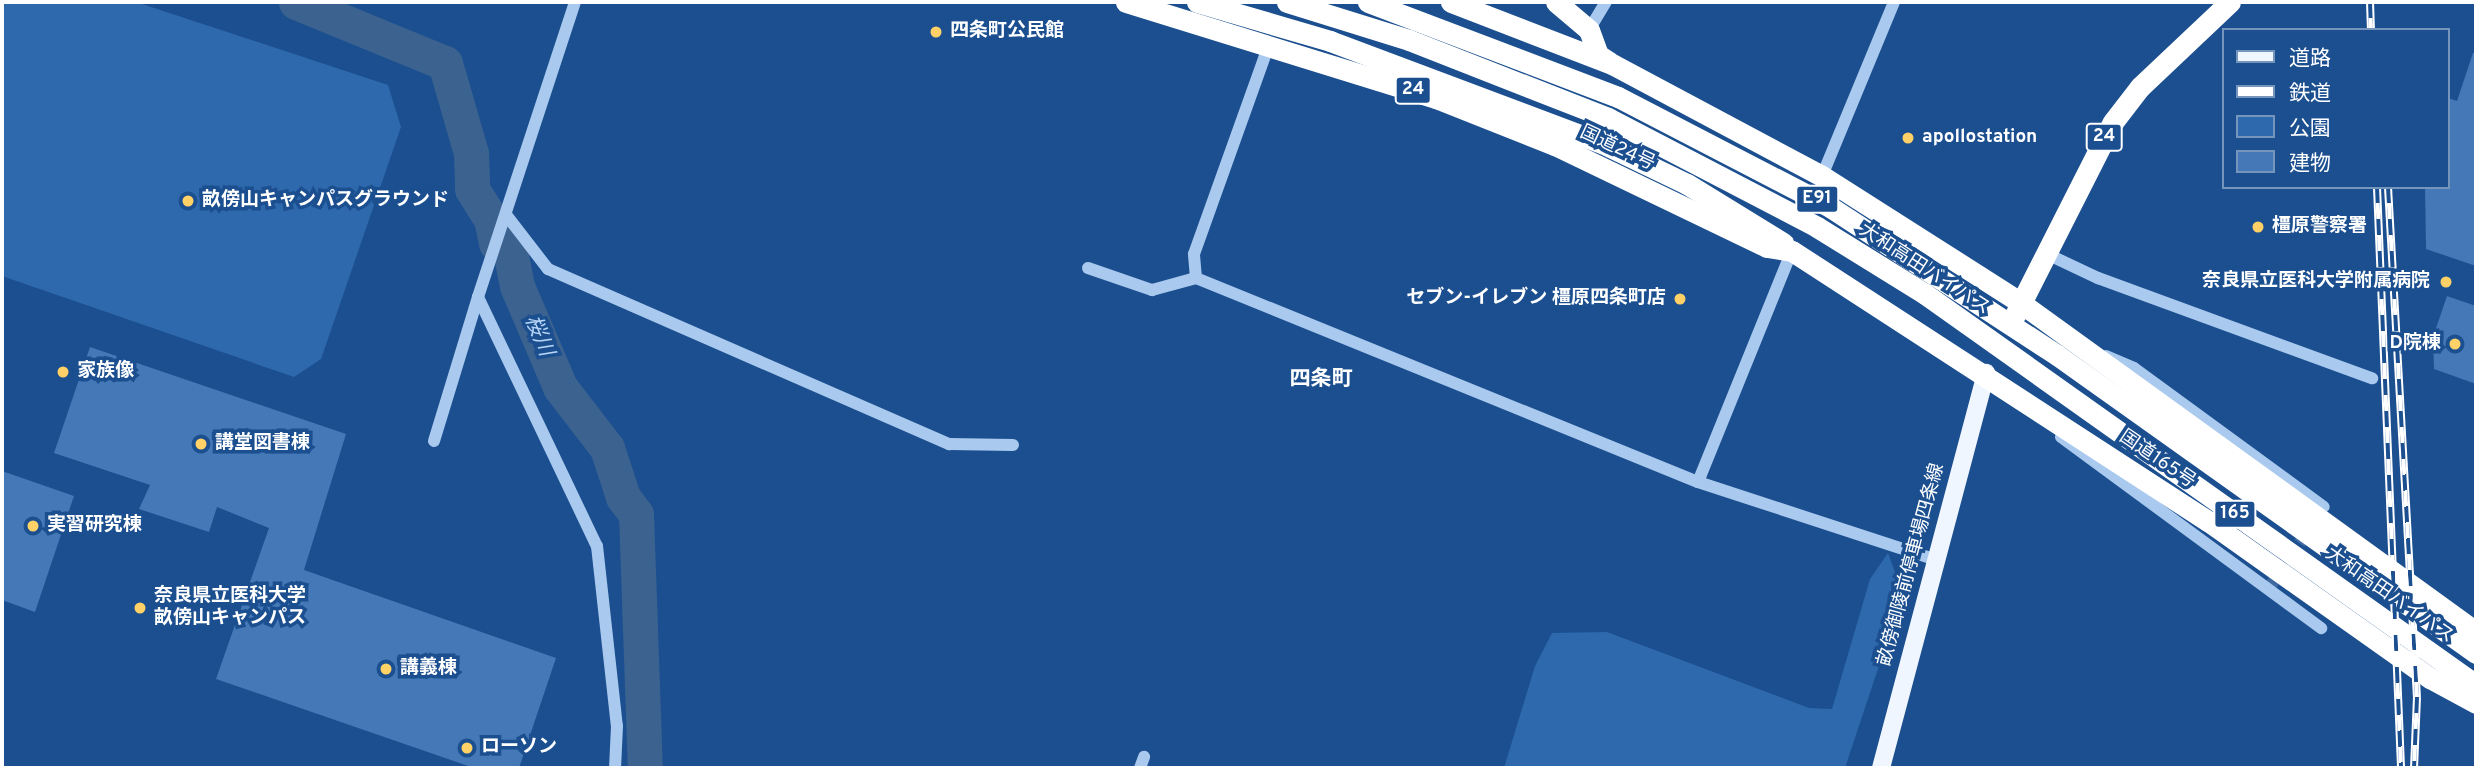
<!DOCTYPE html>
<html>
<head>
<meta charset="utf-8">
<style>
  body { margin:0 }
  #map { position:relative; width:2478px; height:770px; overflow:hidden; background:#1b4f8f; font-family:Overpass,"Noto Sans JP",sans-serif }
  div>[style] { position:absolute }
  .green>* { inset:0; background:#2e69ad }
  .river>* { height:35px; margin:-17.5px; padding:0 17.5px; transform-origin:17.5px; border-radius:17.5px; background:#3c6290 }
  .building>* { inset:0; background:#4478b7 }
  .minor-tunnel>* { height:12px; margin-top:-6px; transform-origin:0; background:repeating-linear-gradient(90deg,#3d69a0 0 12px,transparent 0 18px) }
  .minor>* { height:12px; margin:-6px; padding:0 6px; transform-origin:6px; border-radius:6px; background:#a9c9ee }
  .major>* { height:18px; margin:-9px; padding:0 9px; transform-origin:9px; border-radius:9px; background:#f0f6ff }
  .highway>* { height:21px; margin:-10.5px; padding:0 10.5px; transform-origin:10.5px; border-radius:10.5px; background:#fff }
  .rail>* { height:8px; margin-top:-4px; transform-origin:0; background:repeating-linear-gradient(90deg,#1b4f8f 0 16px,#fff 0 32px); box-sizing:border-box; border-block:2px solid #fff }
  .dots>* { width:19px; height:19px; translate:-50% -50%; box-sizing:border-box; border:4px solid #1b4f8f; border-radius:50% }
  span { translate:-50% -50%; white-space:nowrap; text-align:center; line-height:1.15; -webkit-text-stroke:7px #1b4f8f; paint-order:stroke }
  .shield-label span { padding:2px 5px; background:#1b4f8f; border:2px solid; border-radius:5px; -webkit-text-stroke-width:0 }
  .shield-label { font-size:18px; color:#fff; font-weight:700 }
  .poi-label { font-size:19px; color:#fff; font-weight:700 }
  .left { translate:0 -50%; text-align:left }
  .right { translate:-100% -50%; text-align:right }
  .street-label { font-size:19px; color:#fff }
  .water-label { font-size:21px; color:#b5d3f5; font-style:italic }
  .neighbourhood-label { font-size:21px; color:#fff; font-weight:700 }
  .frame { position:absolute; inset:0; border:4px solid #fff; pointer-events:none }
  .legend { position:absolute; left:2222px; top:28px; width:228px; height:161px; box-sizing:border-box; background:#1b4f8f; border:2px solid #7695bc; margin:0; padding:9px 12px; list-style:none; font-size:21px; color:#fff }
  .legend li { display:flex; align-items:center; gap:14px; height:35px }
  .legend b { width:35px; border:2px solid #7695bc }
</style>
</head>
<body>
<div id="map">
  <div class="green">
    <i style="clip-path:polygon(2px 2px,136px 2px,388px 85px,401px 127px,321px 359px,294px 377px,2px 276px)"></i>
    <i style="clip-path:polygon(1888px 553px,1903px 594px,1845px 768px,1504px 768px,1535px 666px,1552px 633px,1607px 632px,1809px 708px,1832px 709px,1870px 579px)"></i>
  </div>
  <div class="river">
    <i style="left:296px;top:2px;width:161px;rotate:22.3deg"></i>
    <i style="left:445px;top:63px;width:94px;rotate:73.9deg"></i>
    <i style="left:471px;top:153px;width:36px;rotate:88deg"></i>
    <i style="left:472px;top:189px;width:36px;rotate:58deg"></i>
    <i style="left:491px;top:219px;width:25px;rotate:78deg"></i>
    <i style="left:496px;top:243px;width:13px;rotate:9deg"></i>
    <i style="left:509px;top:245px;width:42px;rotate:79deg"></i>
    <i style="left:517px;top:286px;width:110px;rotate:66.9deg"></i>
    <i style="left:560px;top:387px;width:77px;rotate:52.4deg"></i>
    <i style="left:607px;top:448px;width:52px;rotate:71.9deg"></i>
    <i style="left:623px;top:497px;width:21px;rotate:53deg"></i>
    <i style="left:636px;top:514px;width:254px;rotate:88deg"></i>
  </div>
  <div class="building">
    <i style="clip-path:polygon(2473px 53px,2476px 53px,2476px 266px,2426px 249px,2425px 187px,2448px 187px,2448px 98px,2457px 101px)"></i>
    <i style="clip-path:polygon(2447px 296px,2476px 306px,2476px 384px,2434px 369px,2433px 337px)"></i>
    <i style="clip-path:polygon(90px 347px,346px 434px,304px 570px,556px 658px,519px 768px,474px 768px,216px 679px,269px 528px,217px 507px,209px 532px,139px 509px,150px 485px,54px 453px)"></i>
    <i style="clip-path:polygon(2px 471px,74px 496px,35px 612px,2px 600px)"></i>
  </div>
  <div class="minor-tunnel">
    <i style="left:2269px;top:588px;width:73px;rotate:-55.7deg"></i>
  </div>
  <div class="minor">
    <i style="left:575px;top:2px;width:311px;rotate:108.2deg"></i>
    <i style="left:478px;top:297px;width:276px;rotate:64.5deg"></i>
    <i style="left:597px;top:546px;width:181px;rotate:83.7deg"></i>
    <i style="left:617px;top:726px;width:42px;rotate:92.7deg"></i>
    <i style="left:1589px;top:30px;width:33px;rotate:-59deg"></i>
    <i style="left:1822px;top:176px;width:188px;rotate:-67.5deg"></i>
    <i style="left:507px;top:216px;width:67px;rotate:52.3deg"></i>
    <i style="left:548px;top:269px;width:438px;rotate:23.6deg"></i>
    <i style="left:949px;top:444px;width:64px;rotate:0.9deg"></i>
    <i style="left:2045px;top:253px;width:59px;rotate:25.3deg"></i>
    <i style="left:2098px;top:278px;width:292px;rotate:20.1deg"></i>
    <i style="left:1088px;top:268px;width:68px;rotate:19deg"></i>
    <i style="left:1152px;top:290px;width:46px;rotate:-15.3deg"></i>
    <i style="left:1196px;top:278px;width:542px;rotate:22.12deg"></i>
    <i style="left:1698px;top:482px;width:247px;rotate:18.1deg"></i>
    <i style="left:1196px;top:278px;width:24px;rotate:-95deg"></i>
    <i style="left:1194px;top:254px;width:222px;rotate:-70.3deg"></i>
    <i style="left:2106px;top:356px;width:30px;rotate:23deg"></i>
    <i style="left:2134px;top:368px;width:235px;rotate:36.2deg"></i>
    <i style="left:2061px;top:437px;width:323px;rotate:36.3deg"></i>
    <i style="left:434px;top:441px;width:151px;rotate:-73deg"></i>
    <i style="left:1698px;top:482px;width:249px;rotate:-67.9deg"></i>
    <i style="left:1140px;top:768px;width:12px;rotate:-70deg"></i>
  </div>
  <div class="major">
    <i style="left:1881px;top:768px;width:409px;rotate:-75.1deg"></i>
  </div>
  <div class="highway">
    <i style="left:1126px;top:2px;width:325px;rotate:17.2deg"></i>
    <i style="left:1436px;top:98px;width:128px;rotate:21.6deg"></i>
    <i style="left:1555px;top:145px;width:235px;rotate:25.7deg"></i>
    <i style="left:1767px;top:247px;width:25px;rotate:9deg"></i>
    <i style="left:1792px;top:251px;width:496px;rotate:33deg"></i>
    <i style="left:2208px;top:521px;width:272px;rotate:35.3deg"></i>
    <i style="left:2430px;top:678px;width:52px;rotate:28.5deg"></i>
    <i style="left:1197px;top:2px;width:139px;rotate:16.3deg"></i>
    <i style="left:1330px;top:41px;width:290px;rotate:20.6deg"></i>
    <i style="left:1602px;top:143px;width:94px;rotate:25.8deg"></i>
    <i style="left:1687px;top:184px;width:113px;rotate:31.6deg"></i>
    <i style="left:1287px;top:2px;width:128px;rotate:17.3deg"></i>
    <i style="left:1409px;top:40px;width:214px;rotate:21.4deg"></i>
    <i style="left:1608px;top:118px;width:236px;rotate:27.5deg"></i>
    <i style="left:1817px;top:227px;width:127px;rotate:31.8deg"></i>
    <i style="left:1925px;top:294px;width:676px;rotate:35.36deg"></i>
    <i style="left:1368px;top:2px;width:267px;rotate:20.8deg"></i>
    <i style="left:1618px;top:97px;width:239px;rotate:27.4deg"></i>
    <i style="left:1830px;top:207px;width:271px;rotate:33.1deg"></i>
    <i style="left:2057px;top:355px;width:514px;rotate:35.42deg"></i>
    <i style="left:1451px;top:2px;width:173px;rotate:21.1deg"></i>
    <i style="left:1612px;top:64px;width:238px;rotate:28.1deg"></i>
    <i style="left:1822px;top:176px;width:236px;rotate:32.5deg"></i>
    <i style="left:2021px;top:303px;width:561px;rotate:35.87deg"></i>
    <i style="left:1556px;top:2px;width:43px;rotate:40.3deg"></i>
    <i style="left:1589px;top:30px;width:27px;rotate:70deg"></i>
    <i style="left:1598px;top:55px;width:13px;rotate:32deg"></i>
    <i style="left:2015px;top:315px;width:216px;rotate:-63.1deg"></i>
    <i style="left:2113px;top:122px;width:44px;rotate:-52.4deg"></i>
    <i style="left:2140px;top:87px;width:124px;rotate:-43.4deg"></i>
  </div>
  <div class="rail">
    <i style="left:2370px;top:2px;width:28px;rotate:88deg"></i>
    <i style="left:2377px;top:187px;width:581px;rotate:87.63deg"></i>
    <i style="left:2388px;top:187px;width:511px;rotate:86.75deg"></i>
    <i style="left:2417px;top:697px;width:71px;rotate:92.4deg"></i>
  </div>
  <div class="dots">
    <i style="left:936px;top:32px;background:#ffd166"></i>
    <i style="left:1908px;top:138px;background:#ffd166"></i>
    <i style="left:188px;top:201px;background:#ffd166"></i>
    <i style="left:2258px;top:227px;background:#ffd166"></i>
    <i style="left:2446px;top:282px;background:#ffd166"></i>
    <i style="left:1680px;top:299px;background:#ffd166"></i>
    <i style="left:2455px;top:344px;background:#ffd166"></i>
    <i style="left:63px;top:372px;background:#ffd166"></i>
    <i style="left:201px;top:444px;background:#ffd166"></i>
    <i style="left:33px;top:526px;background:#ffd166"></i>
    <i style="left:140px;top:608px;background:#ffd166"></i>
    <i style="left:386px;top:669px;background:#ffd166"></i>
    <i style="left:467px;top:748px;background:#ffd166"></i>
  </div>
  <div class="shield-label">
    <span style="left:1413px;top:90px">24</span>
    <span style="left:2104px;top:137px">24</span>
    <span style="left:1817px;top:199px">E91</span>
    <span style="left:2235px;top:514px">165</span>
  </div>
  <div class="poi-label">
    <span class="left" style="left:950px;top:32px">四条町公民館</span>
    <span class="left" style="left:1922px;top:138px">apollostation</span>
    <span class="left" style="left:202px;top:201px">畝傍山キャンパスグラウンド</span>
    <span class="left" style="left:2272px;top:227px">橿原警察署</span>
    <span class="right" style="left:2430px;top:282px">奈良県立医科大学附属病院</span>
    <span class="right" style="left:1666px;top:299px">セブン-イレブン 橿原四条町店</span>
    <span class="right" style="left:2441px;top:344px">D院棟</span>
    <span class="left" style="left:77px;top:372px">家族像</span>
    <span class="left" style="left:215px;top:444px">講堂図書棟</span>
    <span class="left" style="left:47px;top:526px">実習研究棟</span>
    <span class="left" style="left:154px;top:608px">奈良県立医科大学<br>畝傍山キャンパス</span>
    <span class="left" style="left:400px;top:669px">講義棟</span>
    <span class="left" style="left:481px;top:748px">ローソン</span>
  </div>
  <div class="street-label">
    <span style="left:1617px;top:149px;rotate:25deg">国道24号</span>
    <span style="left:1924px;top:270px;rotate:33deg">大和高田バイパス</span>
    <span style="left:2157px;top:460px;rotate:34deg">国道165号</span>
    <span style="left:1912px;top:565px;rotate:-75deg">畝傍御陵前停車場四条線</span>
    <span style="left:2389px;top:596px;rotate:35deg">大和高田バイパス</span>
  </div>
  <div class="water-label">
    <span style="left:538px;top:336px;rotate:67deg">桜川</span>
  </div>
  <div class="neighbourhood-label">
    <span style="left:1321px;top:380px">四条町</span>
  </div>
  <div class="frame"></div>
  <ul class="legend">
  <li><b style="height:9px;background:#f0f6ff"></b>道路</li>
  <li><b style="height:9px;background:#fff"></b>鉄道</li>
  <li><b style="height:19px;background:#2e69ad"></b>公園</li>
  <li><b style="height:19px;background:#4478b7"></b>建物</li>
  </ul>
</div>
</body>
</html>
